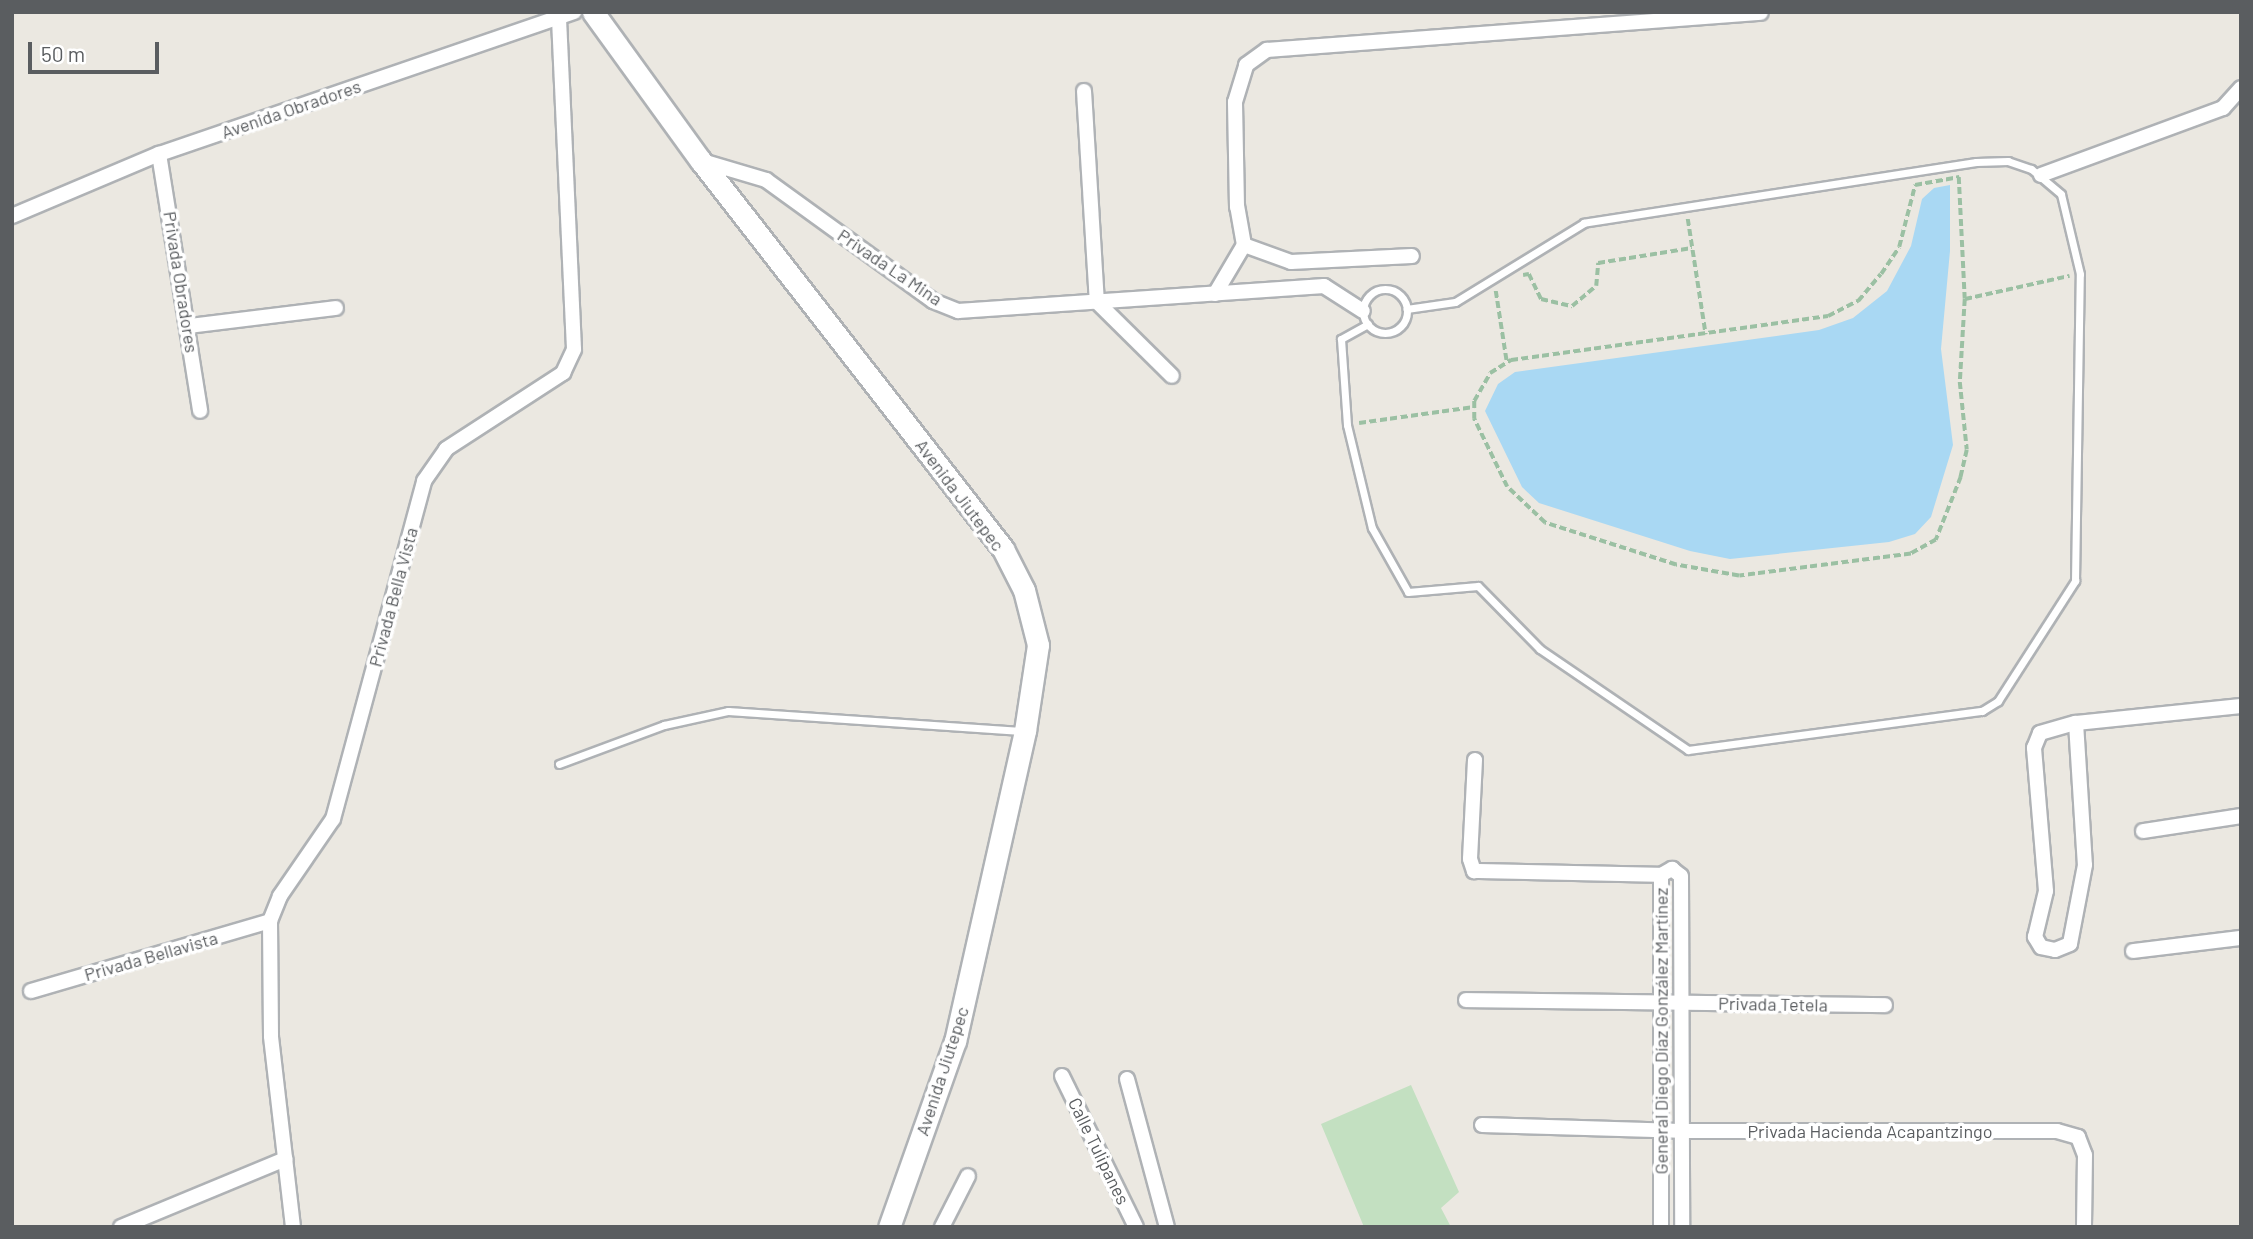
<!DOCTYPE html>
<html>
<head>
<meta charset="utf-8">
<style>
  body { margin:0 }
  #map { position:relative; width:2253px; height:1239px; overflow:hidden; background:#ebe8e1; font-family:Barlow,sans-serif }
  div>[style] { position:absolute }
  .green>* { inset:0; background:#c3e0c1 }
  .water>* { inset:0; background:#a9d8f3 }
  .path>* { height:3.5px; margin-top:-1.75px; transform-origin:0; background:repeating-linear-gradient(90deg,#9bc0a3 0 7px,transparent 0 10.5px) }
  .roads { filter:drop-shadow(2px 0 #afb2b5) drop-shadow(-2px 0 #afb2b5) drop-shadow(0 2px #afb2b5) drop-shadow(0 -2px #afb2b5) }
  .service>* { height:7px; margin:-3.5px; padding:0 3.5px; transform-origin:3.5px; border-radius:3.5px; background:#fff }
  .service>.ring { margin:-3.5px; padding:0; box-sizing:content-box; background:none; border:7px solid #fff; border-radius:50% }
  .minor>* { height:14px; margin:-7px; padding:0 7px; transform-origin:7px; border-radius:7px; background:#fff }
  .secondary>* { height:21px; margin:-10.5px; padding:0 10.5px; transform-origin:10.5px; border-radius:10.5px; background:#fff }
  span { translate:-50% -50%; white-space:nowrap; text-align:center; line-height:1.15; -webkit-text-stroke:7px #fff; paint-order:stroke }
  .street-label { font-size:18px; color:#5a5d60 }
  .frame { position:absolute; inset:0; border:14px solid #5a5d60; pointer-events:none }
  .scale { position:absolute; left:28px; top:42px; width:131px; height:32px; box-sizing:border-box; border:4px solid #5a5d60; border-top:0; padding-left:9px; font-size:21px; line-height:24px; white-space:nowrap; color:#5a5d60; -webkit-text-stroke:5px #fff; paint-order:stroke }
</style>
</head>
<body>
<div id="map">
  <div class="green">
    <i style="clip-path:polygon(1411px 1085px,1459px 1192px,1441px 1208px,1451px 1227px,1364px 1227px,1321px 1124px)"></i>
  </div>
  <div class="water">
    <i style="clip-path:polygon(1950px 185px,1950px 251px,1941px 349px,1953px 445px,1931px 517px,1915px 534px,1889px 542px,1730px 559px,1690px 551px,1539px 503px,1522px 487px,1485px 411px,1498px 384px,1515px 372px,1819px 330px,1853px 318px,1887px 291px,1911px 246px,1922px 199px,1934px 188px)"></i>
  </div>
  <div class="path">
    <i style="left:1959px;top:177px;width:122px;rotate:87.2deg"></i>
    <i style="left:1965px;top:299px;width:83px;rotate:93.4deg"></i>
    <i style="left:1960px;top:382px;width:68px;rotate:84.1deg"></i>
    <i style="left:1967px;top:450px;width:28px;rotate:103deg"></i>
    <i style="left:1961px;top:477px;width:68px;rotate:111.6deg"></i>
    <i style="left:1936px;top:540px;width:29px;rotate:151deg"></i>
    <i style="left:1911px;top:554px;width:173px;rotate:172.7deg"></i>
    <i style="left:1739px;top:576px;width:64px;rotate:-170.1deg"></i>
    <i style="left:1676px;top:565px;width:138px;rotate:-162.2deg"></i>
    <i style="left:1545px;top:523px;width:52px;rotate:-136.5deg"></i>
    <i style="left:1507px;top:487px;width:76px;rotate:-115.9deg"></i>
    <i style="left:1474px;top:419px;width:18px;rotate:-90deg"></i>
    <i style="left:1474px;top:401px;width:32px;rotate:-60deg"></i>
    <i style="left:1490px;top:373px;width:25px;rotate:-32deg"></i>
    <i style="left:1511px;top:360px;width:320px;rotate:-7.9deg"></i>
    <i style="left:1828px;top:316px;width:34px;rotate:-27deg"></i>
    <i style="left:1858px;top:301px;width:35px;rotate:-50deg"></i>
    <i style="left:1881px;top:274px;width:32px;rotate:-56deg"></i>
    <i style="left:1899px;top:247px;width:64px;rotate:-75.5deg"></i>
    <i style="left:1915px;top:185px;width:45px;rotate:-10.3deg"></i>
    <i style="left:1688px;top:219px;width:117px;rotate:81.2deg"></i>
    <i style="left:1523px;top:275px;width:6px;rotate:-9deg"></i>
    <i style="left:1529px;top:274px;width:28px;rotate:64deg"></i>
    <i style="left:1541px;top:299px;width:32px;rotate:13deg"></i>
    <i style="left:1572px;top:306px;width:31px;rotate:-40deg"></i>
    <i style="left:1596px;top:286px;width:23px;rotate:-85deg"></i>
    <i style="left:1598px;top:263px;width:95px;rotate:-9.1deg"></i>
    <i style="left:1496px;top:291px;width:72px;rotate:81.2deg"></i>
    <i style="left:1965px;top:299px;width:107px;rotate:-12.5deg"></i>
    <i style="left:1359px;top:423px;width:116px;rotate:-7.9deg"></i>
  </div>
  <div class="roads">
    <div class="service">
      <i class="ring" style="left:1363px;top:289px;width:37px;height:37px"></i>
      <i style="left:1368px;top:324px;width:31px;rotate:151deg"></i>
      <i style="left:1341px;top:339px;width:86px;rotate:86deg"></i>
      <i style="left:1347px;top:425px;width:106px;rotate:76.4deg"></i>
      <i style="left:1372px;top:528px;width:73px;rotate:60.6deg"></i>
      <i style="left:1408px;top:592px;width:70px;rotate:-4.9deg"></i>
      <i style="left:1478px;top:586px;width:88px;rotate:45.5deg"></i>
      <i style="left:1540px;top:649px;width:179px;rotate:34.3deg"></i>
      <i style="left:1688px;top:750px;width:297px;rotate:-7.6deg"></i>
      <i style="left:1982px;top:711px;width:19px;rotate:-32deg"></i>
      <i style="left:1998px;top:701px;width:143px;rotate:-57.3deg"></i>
      <i style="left:2075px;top:581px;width:307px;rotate:-89.1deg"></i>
      <i style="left:2080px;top:274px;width:82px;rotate:-103.4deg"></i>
      <i style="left:2061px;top:194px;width:39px;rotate:-140deg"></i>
      <i style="left:2031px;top:169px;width:24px;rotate:-161deg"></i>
      <i style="left:2008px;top:161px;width:32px;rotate:178deg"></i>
      <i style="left:1976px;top:162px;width:397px;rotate:171.2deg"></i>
      <i style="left:1584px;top:223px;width:151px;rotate:148.5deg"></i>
      <i style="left:1455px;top:302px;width:49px;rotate:171.7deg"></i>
      <i style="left:559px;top:764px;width:112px;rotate:-20.4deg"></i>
      <i style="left:664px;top:725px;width:66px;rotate:-12.3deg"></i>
      <i style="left:728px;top:711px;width:294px;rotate:3.9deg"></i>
    </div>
    <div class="minor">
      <i style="left:1084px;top:91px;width:211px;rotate:86.5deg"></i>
      <i style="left:1097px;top:302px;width:105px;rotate:44.6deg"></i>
      <i style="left:159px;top:154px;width:260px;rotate:80.9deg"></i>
      <i style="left:702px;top:161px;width:67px;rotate:16.5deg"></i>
      <i style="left:766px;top:180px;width:206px;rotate:35.9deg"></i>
      <i style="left:933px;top:301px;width:27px;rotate:22deg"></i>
      <i style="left:958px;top:311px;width:367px;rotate:-3.9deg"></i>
      <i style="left:1324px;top:286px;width:46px;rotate:32.7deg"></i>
      <i style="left:2041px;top:175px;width:194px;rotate:-20.2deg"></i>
      <i style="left:2223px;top:108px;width:27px;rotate:-48deg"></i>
      <i style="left:12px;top:216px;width:160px;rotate:-22.9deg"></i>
      <i style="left:159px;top:154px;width:439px;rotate:-18.9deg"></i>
      <i style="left:1244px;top:245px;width:50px;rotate:19.9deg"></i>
      <i style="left:1291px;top:262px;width:121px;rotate:-2.8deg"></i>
      <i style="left:1215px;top:294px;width:57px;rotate:-59.4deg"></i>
      <i style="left:1244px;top:245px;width:39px;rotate:-100deg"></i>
      <i style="left:1237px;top:207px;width:105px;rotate:-91.1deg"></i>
      <i style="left:1235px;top:102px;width:39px;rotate:-73deg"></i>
      <i style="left:1246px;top:65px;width:26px;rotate:-36deg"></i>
      <i style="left:1267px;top:50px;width:495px;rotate:-4.3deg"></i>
      <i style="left:189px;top:326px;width:148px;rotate:-7deg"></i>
      <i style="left:2076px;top:723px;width:142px;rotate:86.4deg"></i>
      <i style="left:2085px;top:865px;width:80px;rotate:100.8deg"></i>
      <i style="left:2070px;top:944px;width:16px;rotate:158deg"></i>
      <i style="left:2055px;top:950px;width:14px;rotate:-168deg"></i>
      <i style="left:2041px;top:947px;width:12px;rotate:-121deg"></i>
      <i style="left:2035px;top:937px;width:47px;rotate:-76.6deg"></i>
      <i style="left:2046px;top:891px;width:144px;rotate:-94.8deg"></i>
      <i style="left:2034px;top:748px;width:16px;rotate:-68deg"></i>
      <i style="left:2040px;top:733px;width:37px;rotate:-16deg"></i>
      <i style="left:2076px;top:723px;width:166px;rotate:-5.9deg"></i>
      <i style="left:1475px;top:760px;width:99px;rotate:92.9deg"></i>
      <i style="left:1470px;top:859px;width:13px;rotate:72deg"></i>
      <i style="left:1474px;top:871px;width:187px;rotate:1.2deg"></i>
      <i style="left:2143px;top:831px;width:99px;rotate:-8.7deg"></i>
      <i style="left:2133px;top:951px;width:109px;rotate:-6.9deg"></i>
      <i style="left:31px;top:991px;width:249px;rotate:-16.3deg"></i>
      <i style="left:1466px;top:1000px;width:419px;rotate:0.7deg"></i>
      <i style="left:1062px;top:1076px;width:168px;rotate:63.9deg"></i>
      <i style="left:1127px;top:1079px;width:153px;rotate:74.9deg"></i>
      <i style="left:1482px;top:1125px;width:198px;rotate:1.7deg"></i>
      <i style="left:1680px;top:1131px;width:377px"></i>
      <i style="left:2057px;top:1131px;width:22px;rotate:16deg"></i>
      <i style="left:2078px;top:1137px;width:19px;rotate:69deg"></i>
      <i style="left:2085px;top:1155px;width:72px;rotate:90.8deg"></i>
      <i style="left:121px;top:1227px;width:178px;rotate:-22.5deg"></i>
      <i style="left:293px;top:1227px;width:192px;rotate:-96.6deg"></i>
      <i style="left:271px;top:1036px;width:115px;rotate:-90.5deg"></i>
      <i style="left:270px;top:921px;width:27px;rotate:-68deg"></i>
      <i style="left:280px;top:896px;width:93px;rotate:-55.5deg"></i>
      <i style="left:333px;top:819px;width:350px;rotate:-74.9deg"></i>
      <i style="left:424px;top:481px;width:39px;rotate:-55deg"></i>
      <i style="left:446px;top:449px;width:140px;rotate:-33deg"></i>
      <i style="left:563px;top:373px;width:26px;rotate:-65deg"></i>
      <i style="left:574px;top:349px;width:331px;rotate:-92.6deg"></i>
      <i style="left:942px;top:1227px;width:57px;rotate:-63deg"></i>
      <i style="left:1661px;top:1227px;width:352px;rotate:-90deg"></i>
      <i style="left:1661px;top:875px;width:13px;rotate:-29deg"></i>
      <i style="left:1672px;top:869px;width:11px;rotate:38deg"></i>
      <i style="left:1681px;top:876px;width:351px;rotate:89.8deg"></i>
    </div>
    <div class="secondary">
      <i style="left:593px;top:12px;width:184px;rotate:54.1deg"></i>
      <i style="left:701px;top:161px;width:492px;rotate:52.1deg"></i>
      <i style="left:1003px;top:549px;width:46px;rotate:62.9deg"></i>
      <i style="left:1024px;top:590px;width:57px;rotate:75.7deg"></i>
      <i style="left:1038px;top:645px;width:87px;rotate:98.6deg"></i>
      <i style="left:1025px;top:731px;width:318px;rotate:102.7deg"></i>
      <i style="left:955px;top:1041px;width:197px;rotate:109.5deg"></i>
    </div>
  </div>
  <div class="street-label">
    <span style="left:291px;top:109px;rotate:-19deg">Avenida Obradores</span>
    <span style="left:890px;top:267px;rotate:34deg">Privada La Mina</span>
    <span style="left:181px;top:282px;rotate:81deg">Privada Obradores</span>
    <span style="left:960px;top:495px;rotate:53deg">Avenida Jiutepec</span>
    <span style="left:393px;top:597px;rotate:-75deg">Privada Bella Vista</span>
    <span style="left:151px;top:956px;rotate:-16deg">Privada Bellavista</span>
    <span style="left:1773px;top:1004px;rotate:1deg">Privada Tetela</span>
    <span style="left:1661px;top:1031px;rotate:-90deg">General Diego Díaz González Martínez</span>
    <span style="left:942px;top:1071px;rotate:-72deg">Avenida Jiutepec</span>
    <span style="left:1870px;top:1131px">Privada Hacienda Acapantzingo</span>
    <span style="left:1099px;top:1151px;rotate:64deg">Calle Tulipanes</span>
  </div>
  <div class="frame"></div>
  <div class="scale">50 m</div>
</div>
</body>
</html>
